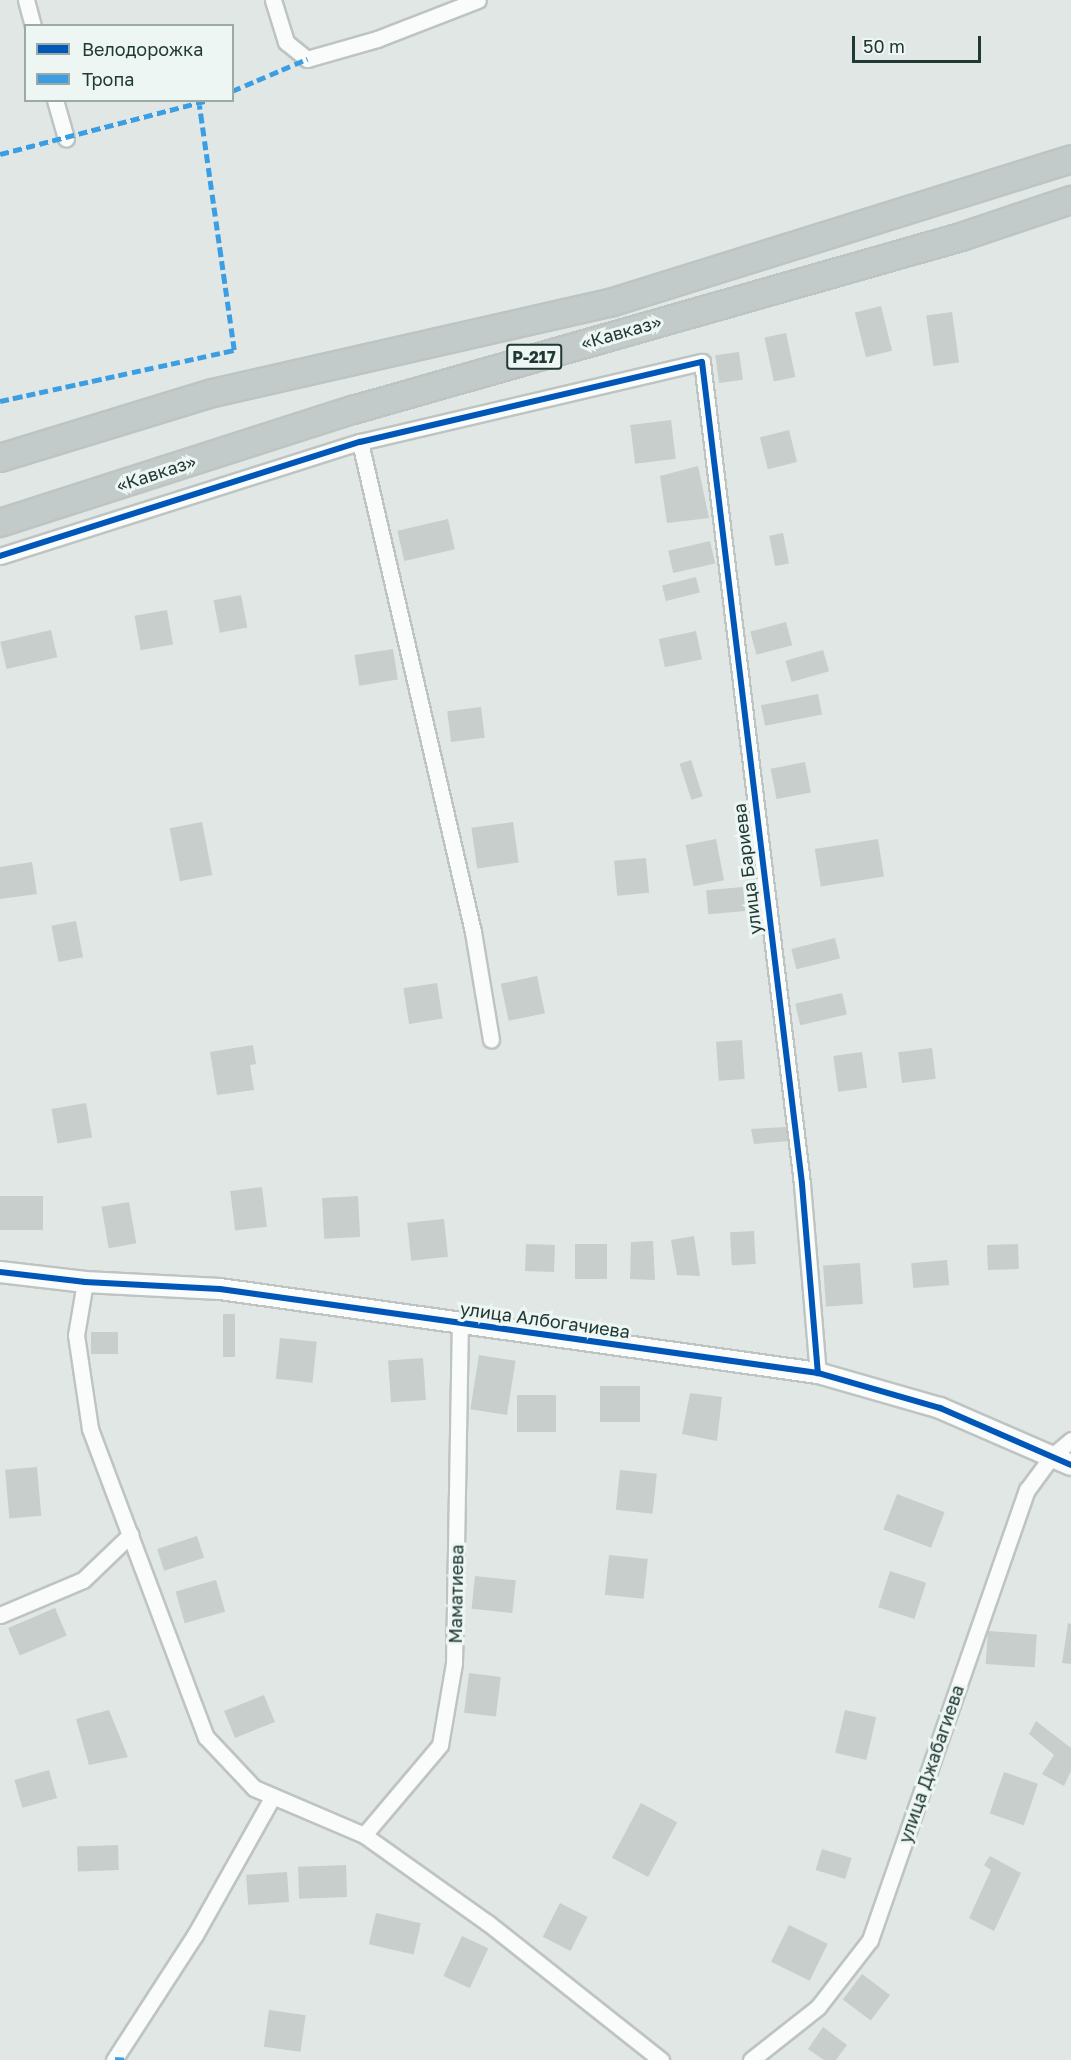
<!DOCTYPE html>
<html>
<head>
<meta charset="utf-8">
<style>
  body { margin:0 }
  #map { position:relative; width:1071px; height:2060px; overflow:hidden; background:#e1e7e5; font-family:"Golos Text",sans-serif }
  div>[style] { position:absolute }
  .building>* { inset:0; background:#c8cecc; transform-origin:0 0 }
  .roads { filter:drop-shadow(2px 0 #bec4c2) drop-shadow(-2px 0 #bec4c2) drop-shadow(0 2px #bec4c2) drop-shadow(0 -2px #bec4c2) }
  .minor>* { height:15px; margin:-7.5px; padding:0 7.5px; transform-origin:7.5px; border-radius:7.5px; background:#fafbfb }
  .tertiary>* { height:20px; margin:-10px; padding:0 10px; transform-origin:10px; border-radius:10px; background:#fafbfb }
  .trunk>* { height:26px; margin:-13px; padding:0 13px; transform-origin:13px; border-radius:13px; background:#c3caca }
  .quiet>* { height:4.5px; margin-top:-2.25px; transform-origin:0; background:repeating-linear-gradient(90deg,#3c9ee2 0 9px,transparent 0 13.5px) }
  .cycleway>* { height:6px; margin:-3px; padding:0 3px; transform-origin:3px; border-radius:3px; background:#0057b8 }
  span { translate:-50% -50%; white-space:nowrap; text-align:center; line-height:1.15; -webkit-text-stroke:6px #eef6f3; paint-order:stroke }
  .shield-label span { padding:2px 4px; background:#eef6f3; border:2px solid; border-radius:4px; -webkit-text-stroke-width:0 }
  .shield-label { font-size:16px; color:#203935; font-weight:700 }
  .street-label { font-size:18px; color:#203935 }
  .legend { position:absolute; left:24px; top:24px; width:210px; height:78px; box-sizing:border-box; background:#eef6f3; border:2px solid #9caaa7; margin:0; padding:8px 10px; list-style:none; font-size:18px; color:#203935 }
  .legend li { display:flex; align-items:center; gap:12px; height:30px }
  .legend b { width:30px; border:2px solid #9caaa7 }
  .scale { position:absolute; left:852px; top:36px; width:129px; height:27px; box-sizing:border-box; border:3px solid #203935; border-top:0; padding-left:8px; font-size:18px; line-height:21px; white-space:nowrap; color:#203935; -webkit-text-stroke:4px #eef6f3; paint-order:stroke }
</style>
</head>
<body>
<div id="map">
  <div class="building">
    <i style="left:881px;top:306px;width:46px;height:27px;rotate:76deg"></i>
    <i style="left:952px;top:312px;width:51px;height:26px;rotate:82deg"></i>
    <i style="left:786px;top:333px;width:45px;height:22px;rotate:78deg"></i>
    <i style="left:739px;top:352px;width:28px;height:24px;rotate:82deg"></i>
    <i style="left:671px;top:420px;width:39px;height:41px;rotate:83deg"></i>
    <i style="left:789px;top:430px;width:33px;height:30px;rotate:76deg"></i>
    <i style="clip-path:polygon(698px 466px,709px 518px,667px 523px,660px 476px)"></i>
    <i style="left:448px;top:519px;width:31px;height:52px;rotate:77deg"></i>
    <i style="left:783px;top:533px;width:31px;height:14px;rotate:79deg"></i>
    <i style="left:710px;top:541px;width:23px;height:43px;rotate:77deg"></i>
    <i style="left:696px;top:577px;width:16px;height:35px;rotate:76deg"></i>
    <i style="left:241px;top:595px;width:33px;height:28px;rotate:79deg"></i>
    <i style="left:167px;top:610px;width:35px;height:33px;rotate:80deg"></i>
    <i style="left:786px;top:622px;width:24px;height:37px;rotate:75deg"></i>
    <i style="left:51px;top:630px;width:28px;height:52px;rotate:77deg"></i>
    <i style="left:696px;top:631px;width:29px;height:38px;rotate:78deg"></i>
    <i style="left:393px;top:649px;width:31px;height:39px;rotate:81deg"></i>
    <i style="left:823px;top:650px;width:22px;height:39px;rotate:74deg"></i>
    <i style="left:818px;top:694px;width:21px;height:58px;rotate:79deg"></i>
    <i style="left:481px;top:707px;width:31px;height:34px;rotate:83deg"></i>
    <i style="left:691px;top:760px;width:38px;height:12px;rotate:72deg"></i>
    <i style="left:805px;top:762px;width:31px;height:35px;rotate:79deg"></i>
    <i style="left:202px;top:822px;width:54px;height:33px;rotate:79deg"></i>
    <i style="left:513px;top:822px;width:41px;height:42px;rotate:82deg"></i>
    <i style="left:716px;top:839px;width:42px;height:31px;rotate:79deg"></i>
    <i style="left:878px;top:839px;width:38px;height:64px;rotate:81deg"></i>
    <i style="left:646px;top:858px;width:35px;height:32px;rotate:85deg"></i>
    <i style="clip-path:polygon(32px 862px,37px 894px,0 899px,0 867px)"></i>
    <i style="left:743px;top:887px;width:24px;height:37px;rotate:85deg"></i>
    <i style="left:76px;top:921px;width:37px;height:25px;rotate:79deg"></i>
    <i style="left:835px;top:938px;width:21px;height:45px;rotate:76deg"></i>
    <i style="left:537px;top:976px;width:38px;height:37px;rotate:78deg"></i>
    <i style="left:437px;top:983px;width:36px;height:34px;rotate:81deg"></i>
    <i style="left:842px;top:993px;width:22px;height:48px;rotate:77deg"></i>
    <i style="left:742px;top:1040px;width:39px;height:26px;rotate:86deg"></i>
    <i style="clip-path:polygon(253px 1045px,256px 1064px,250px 1065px,254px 1090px,217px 1095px,210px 1052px)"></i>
    <i style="left:932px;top:1048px;width:31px;height:34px;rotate:83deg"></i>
    <i style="left:862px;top:1052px;width:36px;height:29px;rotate:82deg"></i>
    <i style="left:86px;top:1103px;width:35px;height:35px;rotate:80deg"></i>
    <i style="clip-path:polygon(786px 1127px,790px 1141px,754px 1144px,751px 1129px)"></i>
    <i style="left:262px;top:1187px;width:40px;height:32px;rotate:83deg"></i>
    <i style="left:0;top:1196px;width:43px;height:34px"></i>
    <i style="left:358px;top:1196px;width:41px;height:36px;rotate:87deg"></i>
    <i style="left:129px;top:1202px;width:42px;height:28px;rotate:80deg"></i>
    <i style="left:444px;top:1219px;width:38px;height:37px;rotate:84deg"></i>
    <i style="left:754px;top:1231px;width:33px;height:24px;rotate:87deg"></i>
    <i style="clip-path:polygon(694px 1236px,700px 1276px,677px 1275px,671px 1240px)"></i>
    <i style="clip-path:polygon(653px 1241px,655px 1280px,630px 1279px,631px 1242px)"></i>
    <i style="left:526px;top:1244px;width:29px;height:27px;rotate:2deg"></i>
    <i style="left:575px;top:1244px;width:32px;height:35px"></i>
    <i style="left:1018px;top:1244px;width:25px;height:31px;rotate:88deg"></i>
    <i style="left:947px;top:1260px;width:25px;height:36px;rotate:85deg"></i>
    <i style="left:860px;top:1263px;width:41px;height:37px;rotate:86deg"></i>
    <i style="left:223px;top:1314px;width:12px;height:43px"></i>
    <i style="left:91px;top:1332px;width:27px;height:22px"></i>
    <i style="left:280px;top:1338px;width:37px;height:41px;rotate:6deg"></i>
    <i style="left:479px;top:1355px;width:37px;height:55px;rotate:9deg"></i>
    <i style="left:423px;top:1358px;width:42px;height:35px;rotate:86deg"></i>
    <i style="left:600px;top:1386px;width:40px;height:36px"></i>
    <i style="clip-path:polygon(690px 1393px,722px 1397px,717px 1441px,682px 1434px)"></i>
    <i style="left:517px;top:1395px;width:39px;height:37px"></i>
    <i style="left:37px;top:1467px;width:49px;height:32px;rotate:85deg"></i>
    <i style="left:620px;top:1470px;width:37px;height:40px;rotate:6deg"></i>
    <i style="left:897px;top:1494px;width:51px;height:38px;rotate:21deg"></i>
    <i style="left:197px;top:1536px;width:23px;height:42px;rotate:72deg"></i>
    <i style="left:609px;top:1555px;width:39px;height:40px;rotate:6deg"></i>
    <i style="left:890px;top:1571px;width:38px;height:38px;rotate:18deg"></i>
    <i style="left:475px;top:1576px;width:41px;height:33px;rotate:6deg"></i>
    <i style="left:216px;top:1580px;width:33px;height:42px;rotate:74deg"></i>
    <i style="left:55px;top:1608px;width:30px;height:51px;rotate:67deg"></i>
    <i style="clip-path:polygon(1068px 1623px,1071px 1624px,1071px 1664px,1062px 1663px)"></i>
    <i style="left:988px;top:1631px;width:49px;height:33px;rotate:4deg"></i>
    <i style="left:469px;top:1673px;width:32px;height:40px;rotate:7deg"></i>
    <i style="left:264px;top:1695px;width:29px;height:43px;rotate:68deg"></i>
    <i style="clip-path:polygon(109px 1710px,128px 1757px,89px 1765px,76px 1719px)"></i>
    <i style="left:845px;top:1710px;width:32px;height:44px;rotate:13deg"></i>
    <i style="clip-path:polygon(1036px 1721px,1071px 1748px,1071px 1771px,1064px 1786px,1042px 1774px,1054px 1755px,1029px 1734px)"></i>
    <i style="left:49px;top:1770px;width:29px;height:36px;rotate:74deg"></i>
    <i style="left:1004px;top:1772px;width:36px;height:44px;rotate:19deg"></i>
    <i style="left:641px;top:1803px;width:41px;height:62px;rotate:28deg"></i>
    <i style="left:118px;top:1845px;width:25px;height:41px;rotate:88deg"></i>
    <i style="left:822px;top:1849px;width:31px;height:22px;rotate:17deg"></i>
    <i style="clip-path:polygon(990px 1856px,1021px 1873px,994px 1931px,969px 1918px,991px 1870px,984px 1865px)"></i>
    <i style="left:346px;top:1865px;width:32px;height:48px;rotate:88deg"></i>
    <i style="left:287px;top:1872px;width:30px;height:41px;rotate:86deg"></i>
    <i style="left:560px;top:1903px;width:31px;height:38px;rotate:27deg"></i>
    <i style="left:376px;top:1913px;width:46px;height:32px;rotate:13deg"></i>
    <i style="left:789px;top:1925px;width:43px;height:41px;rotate:26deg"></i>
    <i style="left:462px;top:1936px;width:29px;height:44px;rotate:25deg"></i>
    <i style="left:862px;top:1974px;width:35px;height:32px;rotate:37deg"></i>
    <i style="left:269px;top:2010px;width:37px;height:37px;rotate:8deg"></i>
    <i style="clip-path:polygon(823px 2027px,847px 2045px,836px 2060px,824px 2060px,808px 2049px)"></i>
  </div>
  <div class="roads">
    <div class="minor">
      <i style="left:26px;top:0;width:27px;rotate:75deg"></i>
      <i style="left:273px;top:0;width:44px;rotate:72.8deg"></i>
      <i style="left:286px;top:42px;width:27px;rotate:39deg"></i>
      <i style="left:307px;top:59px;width:73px;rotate:-15.9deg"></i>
      <i style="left:377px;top:39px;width:108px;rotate:-21.1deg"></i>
      <i style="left:55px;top:100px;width:40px;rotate:74deg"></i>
      <i style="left:360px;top:442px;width:503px;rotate:77.01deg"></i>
      <i style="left:473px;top:932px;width:109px;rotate:80.5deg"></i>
      <i style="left:0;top:556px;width:378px;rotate:-17.6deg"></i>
      <i style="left:360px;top:442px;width:351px;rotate:-13.2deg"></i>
      <i style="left:702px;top:362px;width:828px;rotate:83.06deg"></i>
      <i style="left:802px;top:1184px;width:190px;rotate:85.2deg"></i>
      <i style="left:85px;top:1282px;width:54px;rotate:99.6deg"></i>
      <i style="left:76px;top:1335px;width:95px;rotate:81.5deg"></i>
      <i style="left:90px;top:1429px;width:329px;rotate:69.4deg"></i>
      <i style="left:206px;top:1737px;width:70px;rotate:46.7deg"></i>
      <i style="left:254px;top:1788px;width:120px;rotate:23.1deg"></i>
      <i style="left:364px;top:1835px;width:152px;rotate:35.4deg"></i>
      <i style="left:488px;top:1923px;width:221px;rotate:38.4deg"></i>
      <i style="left:0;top:1615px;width:90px;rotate:-22.9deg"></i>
      <i style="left:83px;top:1580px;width:66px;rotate:-43.8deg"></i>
      <i style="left:364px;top:1835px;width:118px;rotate:-49.8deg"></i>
      <i style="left:440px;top:1745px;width:83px;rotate:-80.3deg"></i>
      <i style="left:454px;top:1663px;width:340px;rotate:-89deg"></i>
      <i style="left:114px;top:2060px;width:149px;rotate:-57.1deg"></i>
      <i style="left:195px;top:1935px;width:159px;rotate:-60.7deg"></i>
      <i style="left:751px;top:2060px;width:85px;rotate:-38.3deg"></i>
      <i style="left:818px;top:2007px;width:85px;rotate:-52.2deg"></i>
      <i style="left:870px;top:1940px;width:477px;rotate:-70.8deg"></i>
      <i style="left:1027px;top:1490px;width:42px;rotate:-53.7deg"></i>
      <i style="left:1052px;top:1456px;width:25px;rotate:-40deg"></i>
    </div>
    <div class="tertiary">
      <i style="left:0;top:1272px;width:86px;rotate:6.7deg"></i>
      <i style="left:85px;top:1282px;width:135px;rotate:3deg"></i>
      <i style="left:220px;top:1289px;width:604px;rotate:8deg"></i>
      <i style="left:818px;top:1373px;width:127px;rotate:16deg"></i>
      <i style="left:940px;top:1408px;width:143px;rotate:23.5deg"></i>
    </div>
    <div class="trunk">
      <i style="left:0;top:458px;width:223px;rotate:-17deg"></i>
      <i style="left:213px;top:393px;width:410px;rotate:-12.8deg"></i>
      <i style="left:613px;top:302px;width:480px;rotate:-17.3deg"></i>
      <i style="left:0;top:523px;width:371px;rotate:-17.8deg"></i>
      <i style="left:353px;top:410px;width:632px;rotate:-15.88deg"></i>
      <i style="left:961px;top:237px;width:116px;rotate:-18.6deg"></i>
    </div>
  </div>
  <div class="quiet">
    <i style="left:232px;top:91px;width:82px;rotate:-23.1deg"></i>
    <i style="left:0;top:154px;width:216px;rotate:-14.5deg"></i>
    <i style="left:0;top:401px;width:239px;rotate:-12.3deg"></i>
    <i style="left:234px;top:350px;width:247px;rotate:-98.1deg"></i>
    <i style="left:115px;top:2059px;width:13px;rotate:4deg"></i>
  </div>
  <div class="cycleway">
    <i style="left:0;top:556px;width:378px;rotate:-17.6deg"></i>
    <i style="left:360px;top:442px;width:351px;rotate:-13.2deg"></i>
    <i style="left:702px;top:362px;width:828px;rotate:83.06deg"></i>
    <i style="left:802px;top:1184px;width:190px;rotate:85.2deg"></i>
    <i style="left:0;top:1272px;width:86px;rotate:6.7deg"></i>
    <i style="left:85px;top:1282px;width:135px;rotate:3deg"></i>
    <i style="left:220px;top:1289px;width:604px;rotate:8deg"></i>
    <i style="left:818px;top:1373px;width:127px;rotate:16deg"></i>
    <i style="left:940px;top:1408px;width:143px;rotate:23.5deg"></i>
  </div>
  <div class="shield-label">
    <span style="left:534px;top:357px">Р-217</span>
  </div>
  <div class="street-label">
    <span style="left:621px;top:332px;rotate:-16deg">«Кавказ»</span>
    <span style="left:156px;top:473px;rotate:-18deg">«Кавказ»</span>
    <span style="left:747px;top:869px;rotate:-97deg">улица Бариева</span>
    <span style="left:545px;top:1320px;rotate:8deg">улица Албогачиева</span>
    <span style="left:456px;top:1594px;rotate:-89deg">Маматиева</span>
    <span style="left:931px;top:1764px;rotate:-71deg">улица Джабагиева</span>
  </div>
  <ul class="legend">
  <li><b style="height:8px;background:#0057b8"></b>Велодорожка</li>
  <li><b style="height:8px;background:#3c9ee2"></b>Тропа</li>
  </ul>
  <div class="scale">50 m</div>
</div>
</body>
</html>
